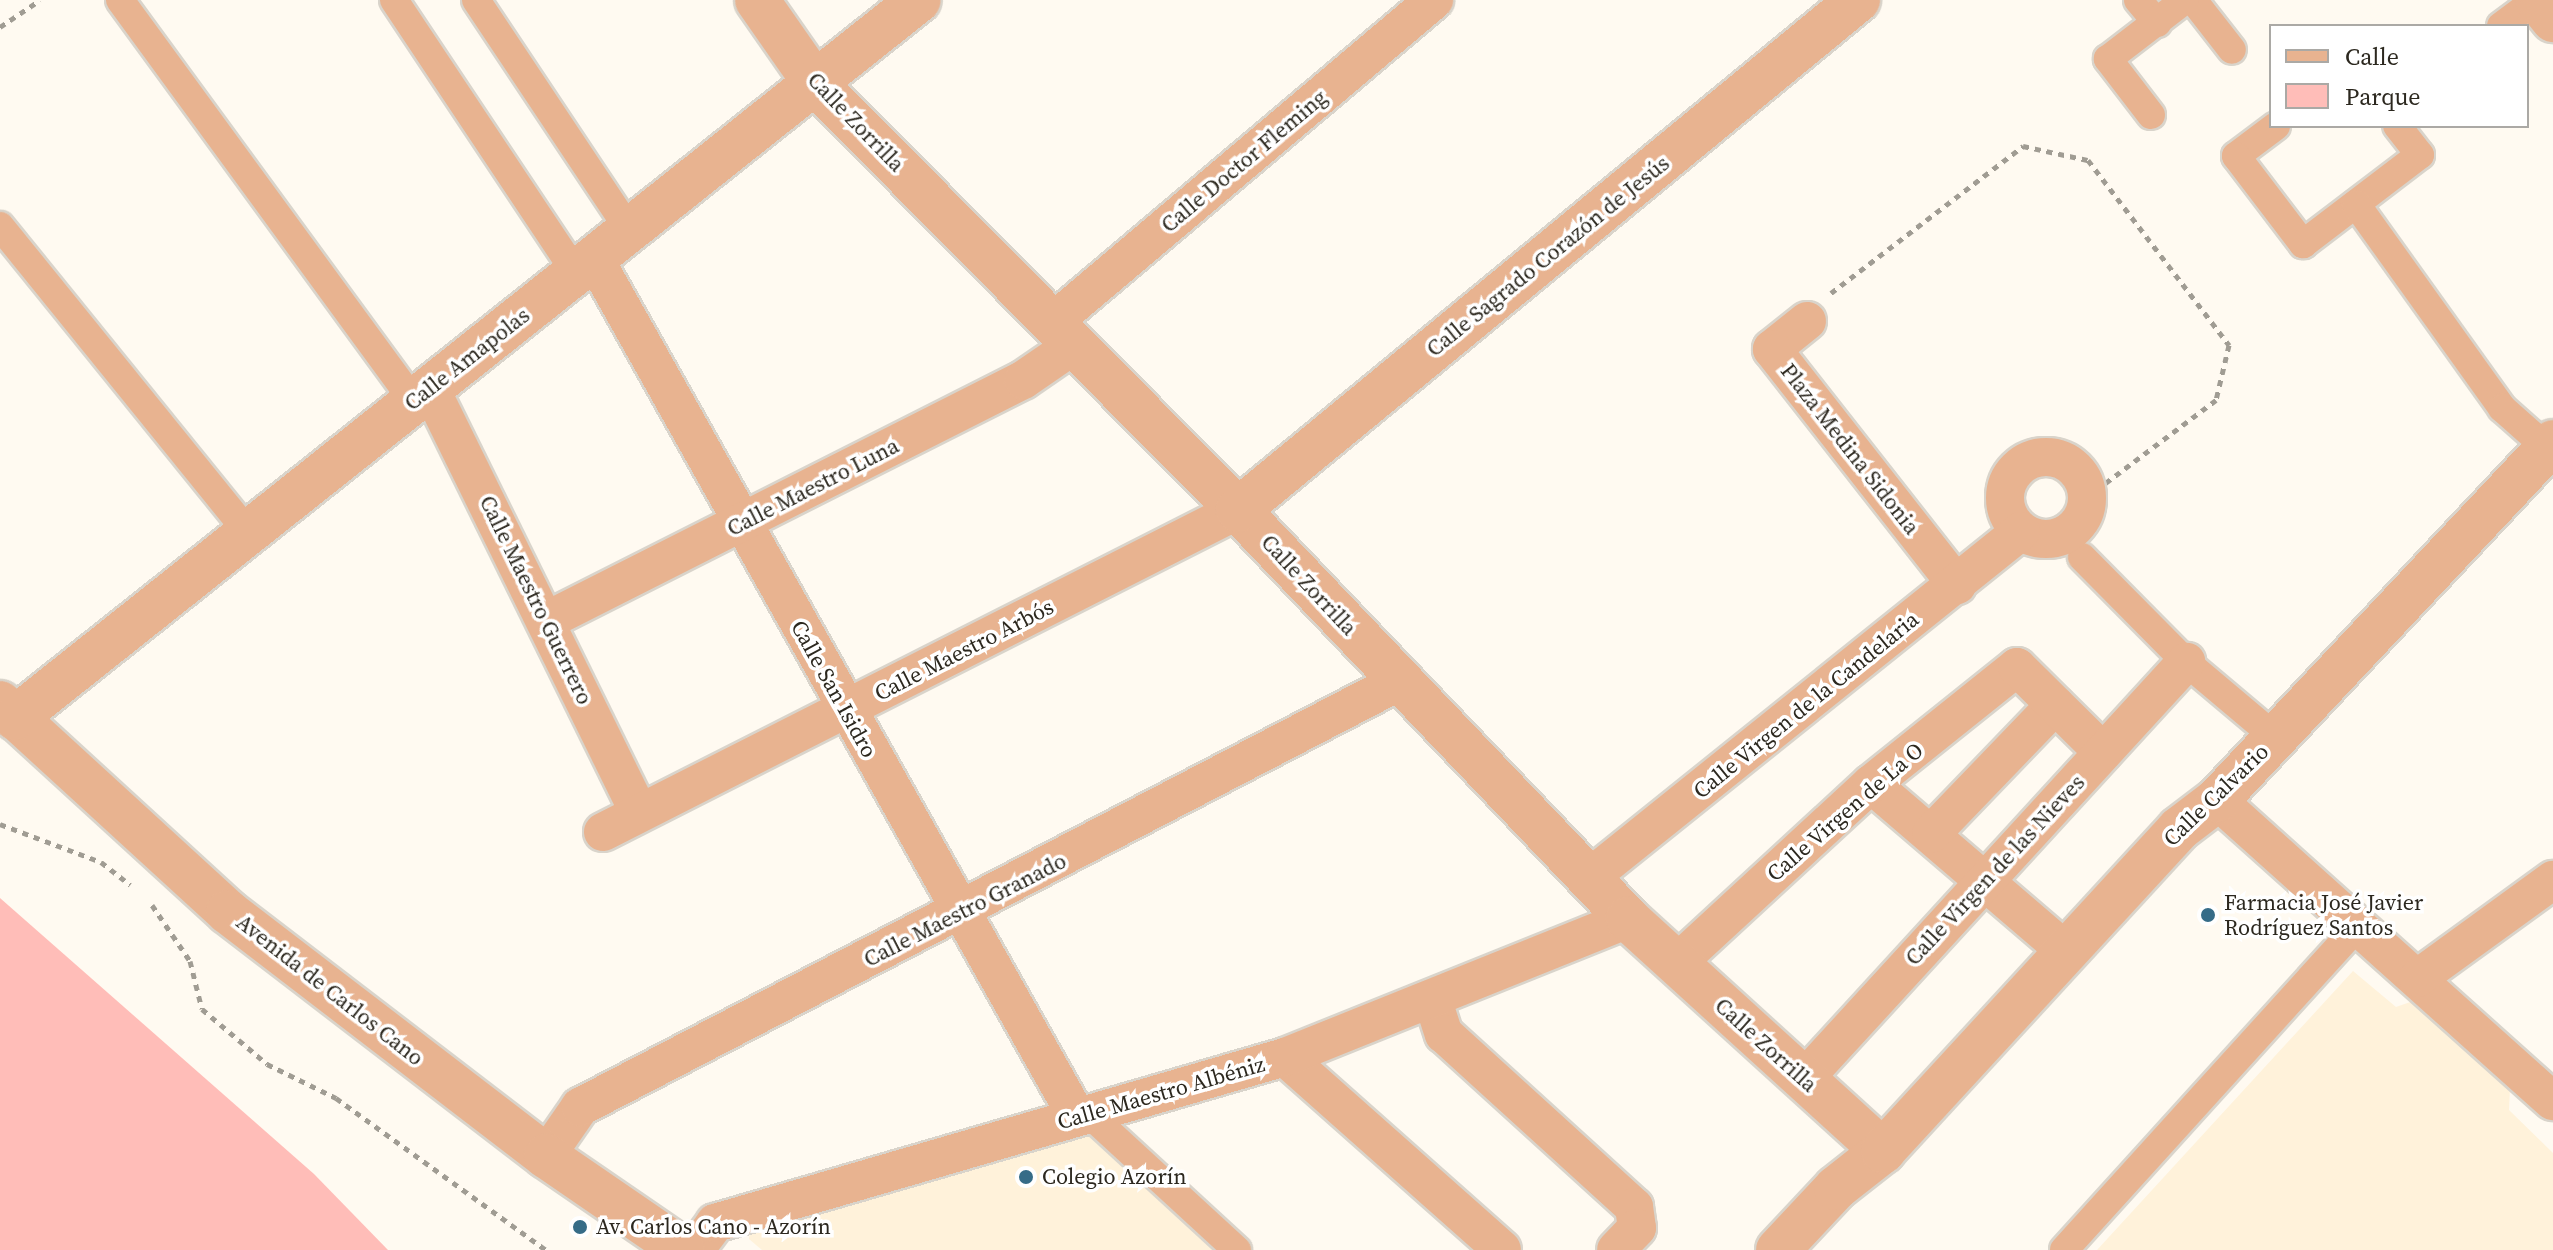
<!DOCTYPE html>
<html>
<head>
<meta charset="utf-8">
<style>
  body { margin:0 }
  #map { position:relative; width:2553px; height:1250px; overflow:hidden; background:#fffaf1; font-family:"Source Serif 4",serif }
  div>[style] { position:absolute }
  .built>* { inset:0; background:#fff2da }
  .green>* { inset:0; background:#ffbdb8 }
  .path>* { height:5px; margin-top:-2.5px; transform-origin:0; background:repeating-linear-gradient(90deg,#a09c93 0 6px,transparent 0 12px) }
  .roads { filter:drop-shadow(2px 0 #d9d4cb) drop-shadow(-2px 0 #d9d4cb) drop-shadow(0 2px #d9d4cb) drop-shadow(0 -2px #d9d4cb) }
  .pedestrian>* { height:28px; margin:-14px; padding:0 14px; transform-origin:14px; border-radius:14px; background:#e8b390 }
  .minor>* { height:38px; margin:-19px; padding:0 19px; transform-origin:19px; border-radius:19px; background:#e8b390 }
  .minor>.ring { margin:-19px; padding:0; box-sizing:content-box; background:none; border:38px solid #e8b390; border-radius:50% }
  .tertiary>* { height:44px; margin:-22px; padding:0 22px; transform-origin:22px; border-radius:22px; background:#e8b390 }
  .dots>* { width:22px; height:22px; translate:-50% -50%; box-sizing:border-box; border:4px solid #fff; border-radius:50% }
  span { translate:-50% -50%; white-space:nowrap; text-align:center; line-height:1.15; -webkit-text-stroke:7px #fff; paint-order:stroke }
  .street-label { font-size:22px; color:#2c281f }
  .poi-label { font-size:22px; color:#2c281f }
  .left { translate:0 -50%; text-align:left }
  .legend { position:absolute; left:2269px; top:24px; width:260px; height:104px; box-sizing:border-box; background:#fff; border:2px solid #aba9a5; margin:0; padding:10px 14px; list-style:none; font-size:24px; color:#2c281f }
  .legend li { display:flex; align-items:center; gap:16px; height:40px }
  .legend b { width:40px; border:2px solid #aba9a5 }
</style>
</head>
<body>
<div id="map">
  <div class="built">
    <i style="clip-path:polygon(2353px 971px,2396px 1007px,2413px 1001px,2510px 1088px,2509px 1110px,2553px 1153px,2553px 1250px,2097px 1250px)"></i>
    <i style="clip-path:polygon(1083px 1129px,1215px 1250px,762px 1250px,749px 1239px,751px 1225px)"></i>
  </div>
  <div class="green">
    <i style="clip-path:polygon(0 898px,314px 1174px,388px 1250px,0 1250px)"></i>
  </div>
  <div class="path">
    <i style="left:0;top:27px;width:48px;rotate:-34deg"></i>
    <i style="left:1831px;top:293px;width:242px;rotate:-37.4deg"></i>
    <i style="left:2023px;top:146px;width:66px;rotate:12.2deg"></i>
    <i style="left:2088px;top:160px;width:233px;rotate:52.7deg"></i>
    <i style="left:2229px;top:345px;width:57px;rotate:103.3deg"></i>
    <i style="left:2216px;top:400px;width:161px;rotate:143.1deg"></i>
    <i style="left:0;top:824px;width:108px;rotate:20.6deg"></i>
    <i style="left:101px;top:862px;width:37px;rotate:38deg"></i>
    <i style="left:152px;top:905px;width:68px;rotate:55.8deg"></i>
    <i style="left:190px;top:961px;width:49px;rotate:76deg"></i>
    <i style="left:202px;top:1009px;width:85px;rotate:40.2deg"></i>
    <i style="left:267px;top:1064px;width:77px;rotate:26.2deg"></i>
    <i style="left:336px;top:1098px;width:259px;rotate:35.9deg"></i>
  </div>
  <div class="roads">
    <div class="pedestrian">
      <i style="left:120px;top:0;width:498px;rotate:53.8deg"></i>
      <i style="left:394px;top:0;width:328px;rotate:56.3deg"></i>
      <i style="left:476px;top:0;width:278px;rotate:56.3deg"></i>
      <i style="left:2138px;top:0;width:30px;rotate:50deg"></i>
      <i style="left:2193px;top:0;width:63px;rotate:52deg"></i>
      <i style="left:2501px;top:26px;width:44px;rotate:-36.6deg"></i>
      <i style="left:2151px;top:115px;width:71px;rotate:-127.5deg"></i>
      <i style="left:2108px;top:59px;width:97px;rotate:-37.5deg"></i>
      <i style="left:2276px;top:126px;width:50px;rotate:143.1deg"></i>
      <i style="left:2236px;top:156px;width:111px;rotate:52.7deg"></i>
      <i style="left:2303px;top:244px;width:147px;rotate:-37.3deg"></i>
      <i style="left:2420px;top:155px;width:37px;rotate:-128deg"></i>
      <i style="left:2356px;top:204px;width:251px;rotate:54.4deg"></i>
      <i style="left:2502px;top:408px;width:60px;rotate:41.6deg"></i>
      <i style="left:0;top:226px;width:395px;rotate:51deg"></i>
      <i style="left:2082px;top:557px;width:148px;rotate:45.3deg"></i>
      <i style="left:2186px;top:662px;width:116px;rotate:40.1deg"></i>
      <i style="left:1089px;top:1114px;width:201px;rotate:42.6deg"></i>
      <i style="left:2064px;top:1250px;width:439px;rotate:-47.8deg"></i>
    </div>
    <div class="minor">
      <i style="left:594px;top:258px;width:985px;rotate:60.65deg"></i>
      <i style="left:1807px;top:321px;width:45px;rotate:141.3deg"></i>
      <i style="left:1772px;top:349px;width:300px;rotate:51.9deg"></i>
      <i style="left:1053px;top:322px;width:499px;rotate:-40.2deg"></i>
      <i style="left:430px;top:388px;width:473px;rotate:63.8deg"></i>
      <i class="ring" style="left:2005px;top:457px;width:44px;height:44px"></i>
      <i style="left:548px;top:620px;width:532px;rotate:-26.81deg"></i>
      <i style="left:1023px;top:380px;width:62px;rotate:-34.5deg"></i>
      <i style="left:1871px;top:784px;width:257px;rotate:40.6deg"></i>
      <i style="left:2217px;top:800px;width:451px;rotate:41.9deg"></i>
      <i style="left:603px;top:832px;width:712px;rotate:-26.89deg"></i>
      <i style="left:1931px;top:834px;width:179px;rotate:-46.1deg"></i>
      <i style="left:1589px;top:878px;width:554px;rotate:-38.77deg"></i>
      <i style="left:1677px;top:963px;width:264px;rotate:-42.7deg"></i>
      <i style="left:1871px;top:784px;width:187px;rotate:-38.7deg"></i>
      <i style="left:2017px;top:667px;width:121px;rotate:44.7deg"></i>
      <i style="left:2418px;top:978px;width:167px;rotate:-36deg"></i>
      <i style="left:1433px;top:1001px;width:35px;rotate:72deg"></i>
      <i style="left:1444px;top:1034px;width:257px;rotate:42.3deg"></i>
      <i style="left:1634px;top:1207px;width:21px;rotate:82deg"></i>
      <i style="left:1637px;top:1228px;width:30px;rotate:134deg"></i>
      <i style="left:1285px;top:1057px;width:290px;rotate:41.6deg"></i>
      <i style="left:1804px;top:1079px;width:566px;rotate:-47.51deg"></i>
      <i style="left:546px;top:1156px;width:60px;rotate:-55.2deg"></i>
      <i style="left:580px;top:1107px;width:924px;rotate:-27.45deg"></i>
      <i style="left:695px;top:1250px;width:34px;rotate:-53deg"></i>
      <i style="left:715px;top:1223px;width:594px;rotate:-16.24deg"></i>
      <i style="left:1285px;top:1057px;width:370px;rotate:-21.9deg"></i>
    </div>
    <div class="tertiary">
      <i style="left:757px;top:0;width:101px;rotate:55.1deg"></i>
      <i style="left:815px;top:83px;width:601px;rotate:45.27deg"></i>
      <i style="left:1238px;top:510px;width:565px;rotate:46.36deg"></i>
      <i style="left:1628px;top:919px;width:345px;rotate:42.3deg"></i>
      <i style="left:2537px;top:0;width:26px;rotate:51deg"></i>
      <i style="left:1238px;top:510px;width:803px;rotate:-39.44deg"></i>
      <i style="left:0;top:703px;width:309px;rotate:42.5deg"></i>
      <i style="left:228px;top:912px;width:401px;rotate:37.5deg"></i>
      <i style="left:546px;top:1156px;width:166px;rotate:34.5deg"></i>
      <i style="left:15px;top:718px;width:1154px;rotate:-38.46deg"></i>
      <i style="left:1778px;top:1250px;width:85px;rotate:-46.9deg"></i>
      <i style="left:1836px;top:1188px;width:60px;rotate:-38.2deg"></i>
      <i style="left:1883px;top:1151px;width:437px;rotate:-47.4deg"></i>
      <i style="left:2179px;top:829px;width:48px;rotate:-37.3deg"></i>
      <i style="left:2217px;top:800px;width:491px;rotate:-46.8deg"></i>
    </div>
  </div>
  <div class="dots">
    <i style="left:2208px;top:915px;background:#366c87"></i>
    <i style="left:1026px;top:1177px;background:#366c87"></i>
    <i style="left:580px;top:1227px;background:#366c87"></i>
  </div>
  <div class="street-label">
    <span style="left:856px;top:122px;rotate:46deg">Calle Zorrilla</span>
    <span style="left:1244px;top:161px;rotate:-40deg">Calle Doctor Fleming</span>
    <span style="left:1548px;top:256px;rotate:-39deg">Calle Sagrado Corazón de Jesús</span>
    <span style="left:467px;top:359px;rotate:-38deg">Calle Amapolas</span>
    <span style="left:1850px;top:449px;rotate:52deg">Plaza Medina Sidonia</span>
    <span style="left:813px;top:487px;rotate:-27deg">Calle Maestro Luna</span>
    <span style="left:1309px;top:585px;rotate:47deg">Calle Zorrilla</span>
    <span style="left:536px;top:600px;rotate:64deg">Calle Maestro Guerrero</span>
    <span style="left:964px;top:650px;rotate:-27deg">Calle Maestro Arbós</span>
    <span style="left:834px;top:689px;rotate:61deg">Calle San Isidro</span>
    <span style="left:1806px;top:705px;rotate:-39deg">Calle Virgen de la Candelaria</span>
    <span style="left:2216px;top:795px;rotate:-44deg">Calle Calvario</span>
    <span style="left:1845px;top:812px;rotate:-41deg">Calle Virgen de La O</span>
    <span style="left:1995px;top:870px;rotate:-47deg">Calle Virgen de las Nieves</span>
    <span style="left:965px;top:910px;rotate:-27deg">Calle Maestro Granado</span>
    <span style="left:330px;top:990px;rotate:38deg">Avenida de Carlos Cano</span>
    <span style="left:1766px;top:1045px;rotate:42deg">Calle Zorrilla</span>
    <span style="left:1161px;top:1093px;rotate:-16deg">Calle Maestro Albéniz</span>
  </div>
  <div class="poi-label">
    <span class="left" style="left:2224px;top:915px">Farmacia José Javier<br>Rodríguez Santos</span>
    <span class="left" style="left:1042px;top:1177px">Colegio Azorín</span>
    <span class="left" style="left:596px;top:1227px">Av. Carlos Cano - Azorín</span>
  </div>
  <ul class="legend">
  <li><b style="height:10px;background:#e8b390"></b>Calle</li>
  <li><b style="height:22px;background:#ffbdb8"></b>Parque</li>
  </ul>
</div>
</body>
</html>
